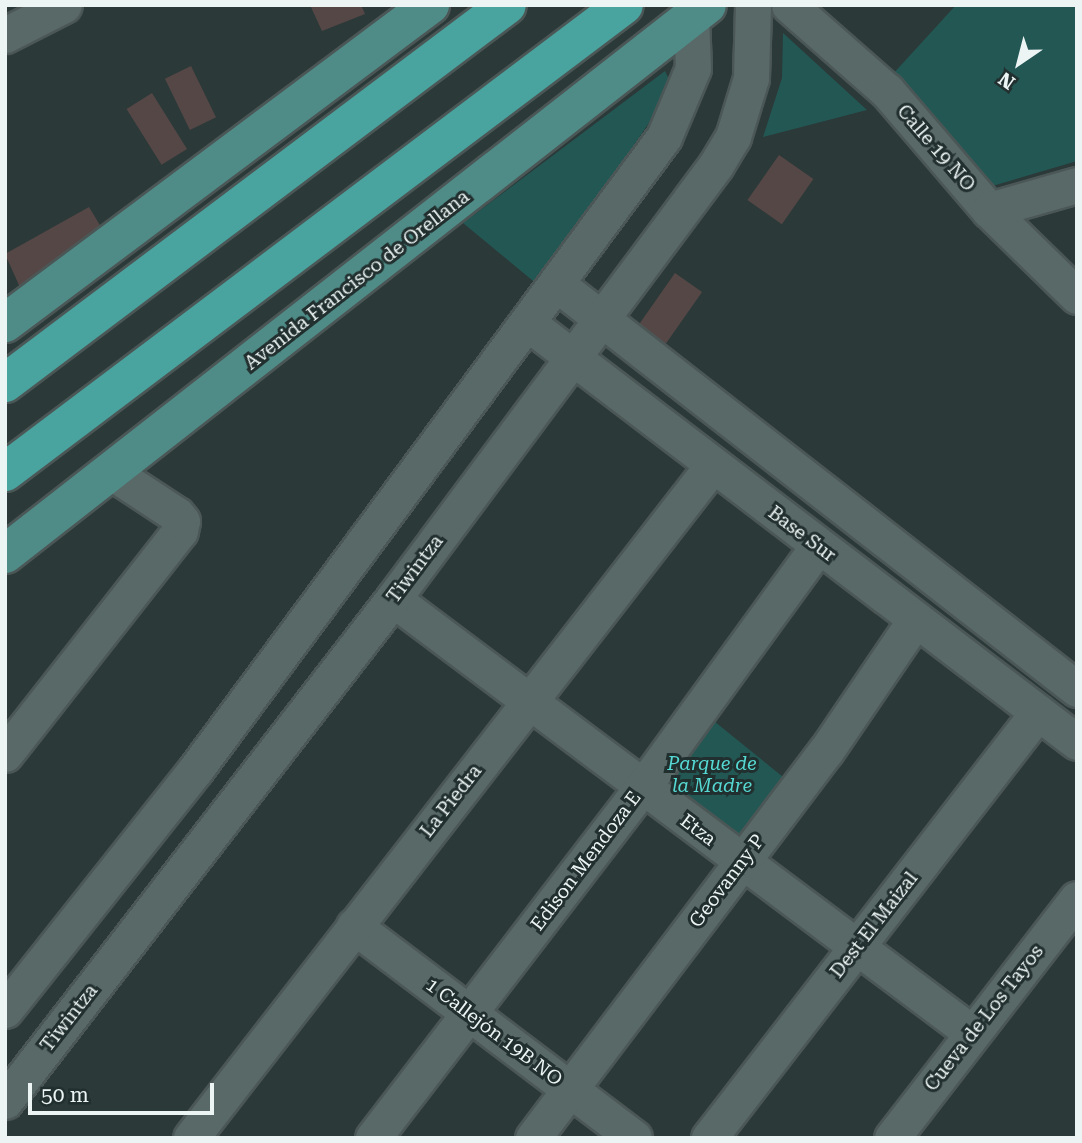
<!DOCTYPE html>
<html>
<head>
<meta charset="utf-8">
<style>
  body { margin:0 }
  #map { position:relative; width:1082px; height:1143px; overflow:hidden; background:#2b3938; font-family:"Roboto Serif",serif }
  div>[style] { position:absolute }
  .green>* { inset:0; background:#235754; transform-origin:0 0 }
  .building>* { inset:0; background:#564747; transform-origin:0 0 }
  .roads { filter:drop-shadow(2px 0 #4b5756) drop-shadow(-2px 0 #4b5756) drop-shadow(0 2px #4b5756) drop-shadow(0 -2px #4b5756) }
  .minor>* { height:35px; margin:-17.5px; padding:0 17.5px; transform-origin:17.5px; border-radius:17.5px; background:#596968 }
  .major>* { height:38px; margin:-19px; padding:0 19px; transform-origin:19px; border-radius:19px; background:#4f8c88 }
  .highway>* { height:38px; margin:-19px; padding:0 19px; transform-origin:19px; border-radius:19px; background:#49a39e }
  span { translate:-50% -50%; white-space:nowrap; text-align:center; line-height:1.15; -webkit-text-stroke:6px #212f2e; paint-order:stroke }
  .street-label { font-size:19px; color:#ecf5f4 }
  .park-label { font-size:19px; color:#56d9d3; font-style:italic }
  .frame { position:absolute; inset:0; border:7px solid #ecf5f4; pointer-events:none }
  .north { position:absolute; left:984px; top:28px; width:70px; height:70px; -webkit-text-stroke:5px #212f2e; paint-order:stroke; rotate:215deg; font-size:19px; font-weight:700; line-height:28px; text-align:center; color:#ecf5f4 }
  .north::after { content:''; display:block; margin:auto; width:24px; height:32px; background:#ecf5f4; clip-path:polygon(50% 0,100% 100%,50% 72%,0 100%) }
  .scale { position:absolute; left:28px; top:1083px; width:186px; height:32px; box-sizing:border-box; border:4px solid #ecf5f4; border-top:0; padding-left:9px; font-size:21px; line-height:24px; white-space:nowrap; color:#ecf5f4; -webkit-text-stroke:5px #212f2e; paint-order:stroke }
</style>
</head>
<body>
<div id="map">
  <div class="green">
    <i style="clip-path:polygon(956px 5px,1077px 5px,1077px 161px,989px 187px,892px 75px)"></i>
    <i style="clip-path:polygon(783px 33px,867px 110px,763px 137px,782px 78px)"></i>
    <i style="clip-path:polygon(665px 71px,673px 88px,538px 285px,463px 223px)"></i>
    <i style="left:704px;top:713px;width:120px;height:87px;rotate:39deg"></i>
  </div>
  <div class="building">
    <i style="clip-path:polygon(310px 5px,361px 5px,365px 14px,322px 31px)"></i>
    <i style="left:191px;top:66px;width:57px;height:29px;rotate:64deg"></i>
    <i style="left:152px;top:93px;width:66px;height:30px;rotate:58deg"></i>
    <i style="left:779px;top:155px;width:42px;height:55px;rotate:35deg"></i>
    <i style="clip-path:polygon(89px 207px,107px 237px,23px 294px,5px 254px)"></i>
    <i style="left:675px;top:273px;width:33px;height:69px;rotate:35deg"></i>
  </div>
  <div class="roads">
    <div class="minor">
      <i style="left:789px;top:5px;width:130px;rotate:41.3deg"></i>
      <i style="left:887px;top:91px;width:157px;rotate:49.4deg"></i>
      <i style="left:989px;top:210px;width:123px;rotate:44.3deg"></i>
      <i style="left:5px;top:35px;width:66px;rotate:-27deg"></i>
      <i style="left:989px;top:210px;width:91px;rotate:-15.9deg"></i>
      <i style="left:558px;top:285px;width:658px;rotate:37.9deg"></i>
      <i style="left:529px;top:324px;width:689px;rotate:37.34deg"></i>
      <i style="left:393px;top:599px;width:724px;rotate:36.85deg"></i>
      <i style="left:5px;top:754px;width:283px;rotate:-51.9deg"></i>
      <i style="left:180px;top:531px;width:10px;rotate:-79deg"></i>
      <i style="left:182px;top:521px;width:8px;rotate:-130deg"></i>
      <i style="left:177px;top:515px;width:80px;rotate:-146.7deg"></i>
      <i style="left:354px;top:926px;width:351px;rotate:37.1deg"></i>
      <i style="left:5px;top:1010px;width:308px;rotate:-51.6deg"></i>
      <i style="left:196px;top:769px;width:786px;rotate:-53.48deg"></i>
      <i style="left:664px;top:137px;width:75px;rotate:-67.2deg"></i>
      <i style="left:693px;top:68px;width:51px;rotate:-92.2deg"></i>
      <i style="left:5px;top:1101px;width:634px;rotate:-52.3deg"></i>
      <i style="left:393px;top:599px;width:541px;rotate:-53.34deg"></i>
      <i style="left:716px;top:165px;width:33px;rotate:-59deg"></i>
      <i style="left:733px;top:137px;width:62px;rotate:-73deg"></i>
      <i style="left:751px;top:78px;width:73px;rotate:-88.4deg"></i>
      <i style="left:191px;top:1138px;width:850px;rotate:-52.21deg"></i>
      <i style="left:373px;top:1138px;width:451px;rotate:-52.5deg"></i>
      <i style="left:648px;top:780px;width:289px;rotate:-54deg"></i>
      <i style="left:533px;top:1138px;width:485px;rotate:-52.9deg"></i>
      <i style="left:826px;top:751px;width:158px;rotate:-55.8deg"></i>
      <i style="left:709px;top:1138px;width:538px;rotate:-52.32deg"></i>
      <i style="left:892px;top:1138px;width:302px;rotate:-52.3deg"></i>
    </div>
    <div class="major">
      <i style="left:5px;top:323px;width:531px;rotate:-36.81deg"></i>
      <i style="left:5px;top:554px;width:891px;rotate:-38.03deg"></i>
    </div>
    <div class="highway">
      <i style="left:5px;top:383px;width:628px;rotate:-36.98deg"></i>
      <i style="left:5px;top:472px;width:775px;rotate:-37.03deg"></i>
    </div>
  </div>
  <div class="street-label">
    <span style="left:936px;top:148px;rotate:49deg">Calle 19 NO</span>
    <span style="left:357px;top:280px;rotate:-38deg">Avenida Francisco de Orellana</span>
    <span style="left:802px;top:534px;rotate:37deg">Base Sur</span>
    <span style="left:415px;top:569px;rotate:-53deg">Tiwintza</span>
    <span style="left:451px;top:801px;rotate:-52deg">La Piedra</span>
    <span style="left:698px;top:830px;rotate:37deg">Etza</span>
    <span style="left:586px;top:861px;rotate:-53deg">Edison Mendoza E</span>
    <span style="left:727px;top:881px;rotate:-53deg">Geovanny P</span>
    <span style="left:874px;top:925px;rotate:-52deg">Dest El Maizal</span>
    <span style="left:69px;top:1018px;rotate:-52deg">Tiwintza</span>
    <span style="left:984px;top:1018px;rotate:-52deg">Cueva de Los Tayos</span>
    <span style="left:494px;top:1032px;rotate:37deg">1 Callejón 19B NO</span>
  </div>
  <div class="park-label">
    <span style="left:712px;top:775px">Parque de<br>la Madre</span>
  </div>
  <div class="frame"></div>
  <div class="north">N</div>
  <div class="scale">50 m</div>
</div>
</body>
</html>
